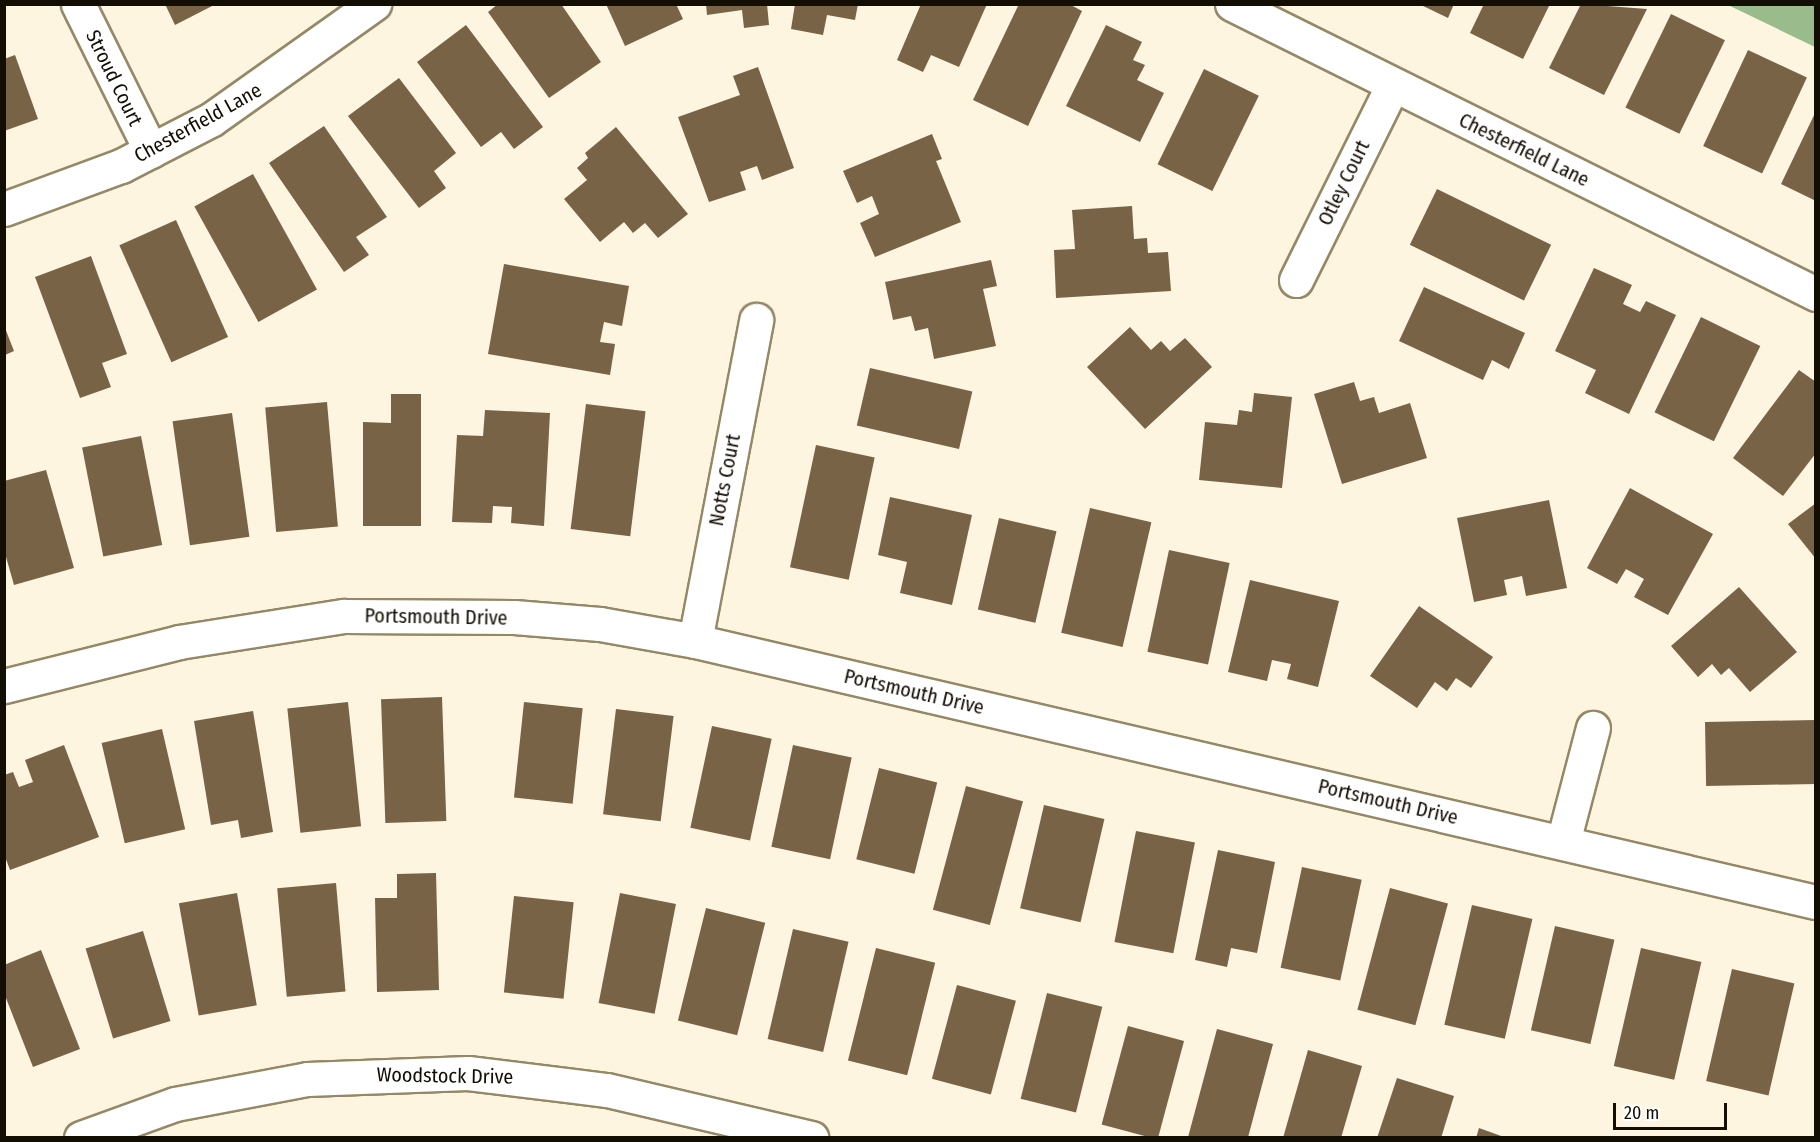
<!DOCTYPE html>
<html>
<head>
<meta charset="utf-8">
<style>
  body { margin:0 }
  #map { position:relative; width:1820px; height:1142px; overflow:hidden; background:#fdf5df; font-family:"Fira Sans Condensed",sans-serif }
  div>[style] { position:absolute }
  .forest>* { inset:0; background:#9abc8c }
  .building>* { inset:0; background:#786347; transform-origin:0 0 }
  .roads { filter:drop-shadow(2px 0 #948867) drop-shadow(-2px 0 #948867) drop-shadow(0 2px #948867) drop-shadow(0 -2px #948867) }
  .street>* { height:33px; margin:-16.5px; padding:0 16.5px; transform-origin:16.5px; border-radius:16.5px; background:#fff }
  span { translate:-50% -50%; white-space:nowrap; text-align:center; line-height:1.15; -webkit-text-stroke:6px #fff; paint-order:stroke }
  .street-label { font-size:20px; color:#130e03 }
  .frame { position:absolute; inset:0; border:6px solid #130e03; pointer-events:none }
  .scale { position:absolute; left:1613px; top:1103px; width:114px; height:27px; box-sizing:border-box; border:3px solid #130e03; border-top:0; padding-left:8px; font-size:18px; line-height:21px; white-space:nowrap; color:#130e03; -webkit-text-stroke:4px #fff; paint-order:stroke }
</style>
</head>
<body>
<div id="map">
  <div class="forest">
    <i style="clip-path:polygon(1728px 5px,1815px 5px,1815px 47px)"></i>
  </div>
  <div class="building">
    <i style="clip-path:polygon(165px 4px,216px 4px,175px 25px)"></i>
    <i style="clip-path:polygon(498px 4px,561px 4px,601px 62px,549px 98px,488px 12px)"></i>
    <i style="clip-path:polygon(606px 4px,676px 4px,683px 19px,625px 46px)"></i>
    <i style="clip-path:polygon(706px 4px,767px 4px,769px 25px,744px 28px,742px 10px,707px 15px)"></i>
    <i style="clip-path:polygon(795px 4px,858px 4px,855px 20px,827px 15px,823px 35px,791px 29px)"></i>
    <i style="clip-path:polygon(921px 4px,987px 4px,959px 67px,931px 55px,923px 72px,897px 60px)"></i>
    <i style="clip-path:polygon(1019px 4px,1069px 4px,1082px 11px,1028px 126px,973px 100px)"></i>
    <i style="clip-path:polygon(1419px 4px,1454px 4px,1448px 18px)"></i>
    <i style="clip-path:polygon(1484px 4px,1550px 4px,1523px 59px,1470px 33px)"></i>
    <i style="clip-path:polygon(1581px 4px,1647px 9px,1604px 95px,1549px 68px)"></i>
    <i style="left:1671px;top:14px;width:60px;height:104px;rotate:26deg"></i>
    <i style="clip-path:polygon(466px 25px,543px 127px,514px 149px,501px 132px,481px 147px,417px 62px)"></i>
    <i style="clip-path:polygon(1106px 25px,1142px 42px,1133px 60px,1145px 65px,1137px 80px,1164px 93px,1140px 142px,1066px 106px)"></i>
    <i style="left:1748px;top:50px;width:65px;height:106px;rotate:25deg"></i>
    <i style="clip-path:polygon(15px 55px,38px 119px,4px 131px,4px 59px)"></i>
    <i style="clip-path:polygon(758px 67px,794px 168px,762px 180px,757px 166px,740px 172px,746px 190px,709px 202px,678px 117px,740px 95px,733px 76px)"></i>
    <i style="left:1204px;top:69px;width:61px;height:106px;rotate:26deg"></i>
    <i style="clip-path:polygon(399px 78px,456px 153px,434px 171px,446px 188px,419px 208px,348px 116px)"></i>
    <i style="clip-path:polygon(1816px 111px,1816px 201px,1781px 184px)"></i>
    <i style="clip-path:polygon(324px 126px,387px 217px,356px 237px,369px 255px,344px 272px,269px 163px)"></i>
    <i style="clip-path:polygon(616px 127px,688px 214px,658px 238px,645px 223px,633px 233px,624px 222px,600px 242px,564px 199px,587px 180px,577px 168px,588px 158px,585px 153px)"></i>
    <i style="clip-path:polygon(932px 134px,942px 159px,936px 161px,961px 222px,875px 257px,860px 223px,879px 214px,872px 196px,857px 203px,843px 171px)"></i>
    <i style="left:253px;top:174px;width:132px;height:67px;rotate:61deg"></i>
    <i style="left:1437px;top:189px;width:127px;height:62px;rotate:26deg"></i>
    <i style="clip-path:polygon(1132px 206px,1134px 239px,1147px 238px,1148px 253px,1168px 252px,1171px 291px,1056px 298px,1054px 250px,1075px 249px,1072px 210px)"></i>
    <i style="left:176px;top:220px;width:128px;height:62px;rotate:66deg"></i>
    <i style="clip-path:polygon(91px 256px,127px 354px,102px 363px,111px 387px,80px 398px,35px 277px)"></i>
    <i style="clip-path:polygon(991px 260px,997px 286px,983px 289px,996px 346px,934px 359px,928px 328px,915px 331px,911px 316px,893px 320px,885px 282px)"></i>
    <i style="clip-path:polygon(504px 264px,629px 286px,622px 326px,604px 322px,600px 342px,615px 344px,610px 375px,488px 354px)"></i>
    <i style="clip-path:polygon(1594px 268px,1632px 285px,1623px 304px,1640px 312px,1646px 301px,1676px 315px,1629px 414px,1585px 393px,1596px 370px,1555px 351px)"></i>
    <i style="clip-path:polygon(1424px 287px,1525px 333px,1509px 369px,1492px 360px,1483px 380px,1399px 341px)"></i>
    <i style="left:1701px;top:317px;width:66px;height:106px;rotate:26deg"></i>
    <i style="clip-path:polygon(1130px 327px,1151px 350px,1161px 341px,1170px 351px,1185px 338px,1212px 367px,1145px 429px,1087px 367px)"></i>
    <i style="clip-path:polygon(5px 328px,14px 351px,5px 355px)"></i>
    <i style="left:870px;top:368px;width:105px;height:59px;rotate:13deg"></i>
    <i style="clip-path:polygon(1799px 370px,1816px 382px,1816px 453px,1783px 496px,1733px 458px)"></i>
    <i style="clip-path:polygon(1354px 382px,1360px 401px,1374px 397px,1379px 413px,1410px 403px,1427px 458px,1342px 484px,1314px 394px)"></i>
    <i style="clip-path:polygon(1254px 393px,1292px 397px,1282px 488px,1199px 480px,1205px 422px,1237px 425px,1239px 410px,1252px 412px)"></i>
    <i style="clip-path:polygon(391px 394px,421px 394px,421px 526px,363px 526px,363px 422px,391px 423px)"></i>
    <i style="left:327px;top:402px;width:125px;height:62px;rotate:85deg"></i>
    <i style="left:586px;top:404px;width:60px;height:126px;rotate:7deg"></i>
    <i style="clip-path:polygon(485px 410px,550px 413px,544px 526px,511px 523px,512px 507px,493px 506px,492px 523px,452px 522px,457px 435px,483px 436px)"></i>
    <i style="left:232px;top:413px;width:125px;height:60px;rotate:82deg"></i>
    <i style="left:141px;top:436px;width:111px;height:60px;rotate:79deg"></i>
    <i style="left:816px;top:445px;width:60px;height:125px;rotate:12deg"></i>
    <i style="clip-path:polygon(46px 470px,74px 568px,14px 585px,4px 550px,4px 481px)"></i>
    <i style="clip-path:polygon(1630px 488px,1713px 534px,1668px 615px,1634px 597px,1644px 579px,1626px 569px,1617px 584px,1587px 568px)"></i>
    <i style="clip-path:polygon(890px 497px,972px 515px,952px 605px,900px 593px,907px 562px,878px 555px)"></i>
    <i style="clip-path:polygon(1549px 500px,1567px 588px,1526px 596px,1522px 576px,1504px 580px,1507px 595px,1474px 602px,1457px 518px)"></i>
    <i style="clip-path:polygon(1816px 503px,1816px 559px,1788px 524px)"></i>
    <i style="left:1090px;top:508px;width:63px;height:128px;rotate:13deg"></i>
    <i style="left:999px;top:518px;width:59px;height:94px;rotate:13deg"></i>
    <i style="left:1169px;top:550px;width:62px;height:104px;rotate:12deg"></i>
    <i style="clip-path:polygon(1250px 580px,1339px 601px,1318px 687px,1287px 679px,1291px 664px,1272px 660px,1267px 681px,1228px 672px)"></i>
    <i style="clip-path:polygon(1739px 587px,1797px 652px,1750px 692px,1729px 668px,1721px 675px,1712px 664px,1698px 677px,1671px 646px)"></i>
    <i style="clip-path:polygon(1419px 606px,1493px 657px,1471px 688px,1456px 678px,1447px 691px,1435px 682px,1417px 708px,1370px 676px)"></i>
    <i style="left:442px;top:697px;width:124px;height:61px;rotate:88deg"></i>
    <i style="left:348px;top:702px;width:125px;height:61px;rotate:84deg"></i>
    <i style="left:524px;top:702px;width:59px;height:96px;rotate:6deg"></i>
    <i style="left:616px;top:709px;width:58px;height:106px;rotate:7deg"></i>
    <i style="clip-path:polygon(253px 711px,273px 832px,241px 838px,238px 820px,211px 825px,194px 721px)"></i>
    <i style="left:1815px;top:720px;width:64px;height:110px;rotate:89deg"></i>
    <i style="left:712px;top:726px;width:61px;height:104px;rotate:12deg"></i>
    <i style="left:162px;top:729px;width:103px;height:62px;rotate:77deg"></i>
    <i style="clip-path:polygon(64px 745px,99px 837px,10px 870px,4px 854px,4px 775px,13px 772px,19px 787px,33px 782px,25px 760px)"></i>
    <i style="left:793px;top:745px;width:60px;height:104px;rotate:12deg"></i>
    <i style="left:879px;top:768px;width:60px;height:94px;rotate:14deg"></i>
    <i style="left:966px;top:786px;width:59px;height:128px;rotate:15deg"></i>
    <i style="left:1044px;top:805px;width:62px;height:106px;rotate:13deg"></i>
    <i style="left:1136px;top:831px;width:60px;height:113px;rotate:11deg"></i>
    <i style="clip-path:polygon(1218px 850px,1275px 862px,1257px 953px,1231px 948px,1227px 967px,1195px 960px)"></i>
    <i style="left:1302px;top:867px;width:61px;height:103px;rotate:12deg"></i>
    <i style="clip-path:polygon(436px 873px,439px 990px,377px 992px,375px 898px,397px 898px,397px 874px)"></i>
    <i style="left:336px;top:883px;width:109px;height:59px;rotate:85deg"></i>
    <i style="left:1390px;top:888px;width:60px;height:126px;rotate:15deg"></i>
    <i style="left:237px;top:893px;width:114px;height:59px;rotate:80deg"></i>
    <i style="left:620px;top:893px;width:57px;height:112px;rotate:11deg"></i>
    <i style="left:514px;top:896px;width:60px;height:97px;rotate:6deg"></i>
    <i style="left:1472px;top:905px;width:62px;height:123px;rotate:13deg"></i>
    <i style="left:706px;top:908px;width:61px;height:116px;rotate:14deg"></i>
    <i style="left:1555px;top:926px;width:61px;height:107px;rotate:13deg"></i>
    <i style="left:793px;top:929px;width:57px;height:113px;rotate:13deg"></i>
    <i style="left:143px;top:931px;width:94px;height:60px;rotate:73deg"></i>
    <i style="left:876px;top:948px;width:61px;height:116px;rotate:14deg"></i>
    <i style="left:1641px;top:948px;width:62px;height:121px;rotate:13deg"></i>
    <i style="clip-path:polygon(41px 950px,80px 1049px,33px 1067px,4px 993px,4px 965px)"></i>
    <i style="left:1732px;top:969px;width:64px;height:115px;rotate:13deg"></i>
    <i style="left:957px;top:985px;width:61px;height:97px;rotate:15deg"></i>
    <i style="left:1047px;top:993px;width:57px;height:109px;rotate:14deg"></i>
    <i style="left:1128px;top:1026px;width:58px;height:102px;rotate:15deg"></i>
    <i style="left:1217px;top:1029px;width:58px;height:113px;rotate:15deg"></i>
    <i style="clip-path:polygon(1308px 1050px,1362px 1066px,1341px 1138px,1283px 1138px)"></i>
    <i style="clip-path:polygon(1397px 1078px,1454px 1096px,1441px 1138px,1377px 1138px)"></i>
    <i style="clip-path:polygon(1479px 1128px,1504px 1137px,1504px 1138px,1476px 1138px)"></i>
  </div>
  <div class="roads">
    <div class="street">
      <i style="left:78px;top:4px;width:164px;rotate:63.6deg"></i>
      <i style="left:1232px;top:4px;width:652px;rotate:26.41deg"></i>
      <i style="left:4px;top:209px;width:125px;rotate:-20.2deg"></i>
      <i style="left:121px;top:166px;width:102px;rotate:-27.3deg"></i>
      <i style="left:212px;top:119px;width:199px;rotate:-35.4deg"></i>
      <i style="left:1296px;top:280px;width:218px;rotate:-63.6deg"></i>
      <i style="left:695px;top:641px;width:327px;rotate:-79.2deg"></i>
      <i style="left:4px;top:686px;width:180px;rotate:-14.1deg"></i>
      <i style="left:179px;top:642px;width:167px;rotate:-9deg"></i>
      <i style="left:344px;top:616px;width:170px;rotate:0.3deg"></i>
      <i style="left:514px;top:617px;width:86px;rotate:4.7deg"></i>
      <i style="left:600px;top:624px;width:97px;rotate:10.1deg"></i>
      <i style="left:695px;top:641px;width:1151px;rotate:13.11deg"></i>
      <i style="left:1563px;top:842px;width:118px;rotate:-75.3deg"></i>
      <i style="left:81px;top:1138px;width:100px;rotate:-19.9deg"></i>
      <i style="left:175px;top:1104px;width:134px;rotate:-10.7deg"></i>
      <i style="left:307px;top:1079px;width:161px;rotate:-2.1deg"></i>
      <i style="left:468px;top:1073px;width:140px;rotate:7deg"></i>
      <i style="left:607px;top:1090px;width:210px;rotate:13.2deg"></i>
    </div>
  </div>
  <div class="street-label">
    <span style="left:114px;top:78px;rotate:64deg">Stroud Court</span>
    <span style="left:198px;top:123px;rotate:-29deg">Chesterfield Lane</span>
    <span style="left:1524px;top:150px;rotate:26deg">Chesterfield Lane</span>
    <span style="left:1344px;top:183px;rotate:-64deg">Otley Court</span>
    <span style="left:725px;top:480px;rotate:-79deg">Notts Court</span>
    <span style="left:436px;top:617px;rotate:1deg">Portsmouth Drive</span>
    <span style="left:914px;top:692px;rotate:13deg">Portsmouth Drive</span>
    <span style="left:1388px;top:802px;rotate:13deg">Portsmouth Drive</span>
    <span style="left:445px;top:1076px;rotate:1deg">Woodstock Drive</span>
  </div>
  <div class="frame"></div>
  <div class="scale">20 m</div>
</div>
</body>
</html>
